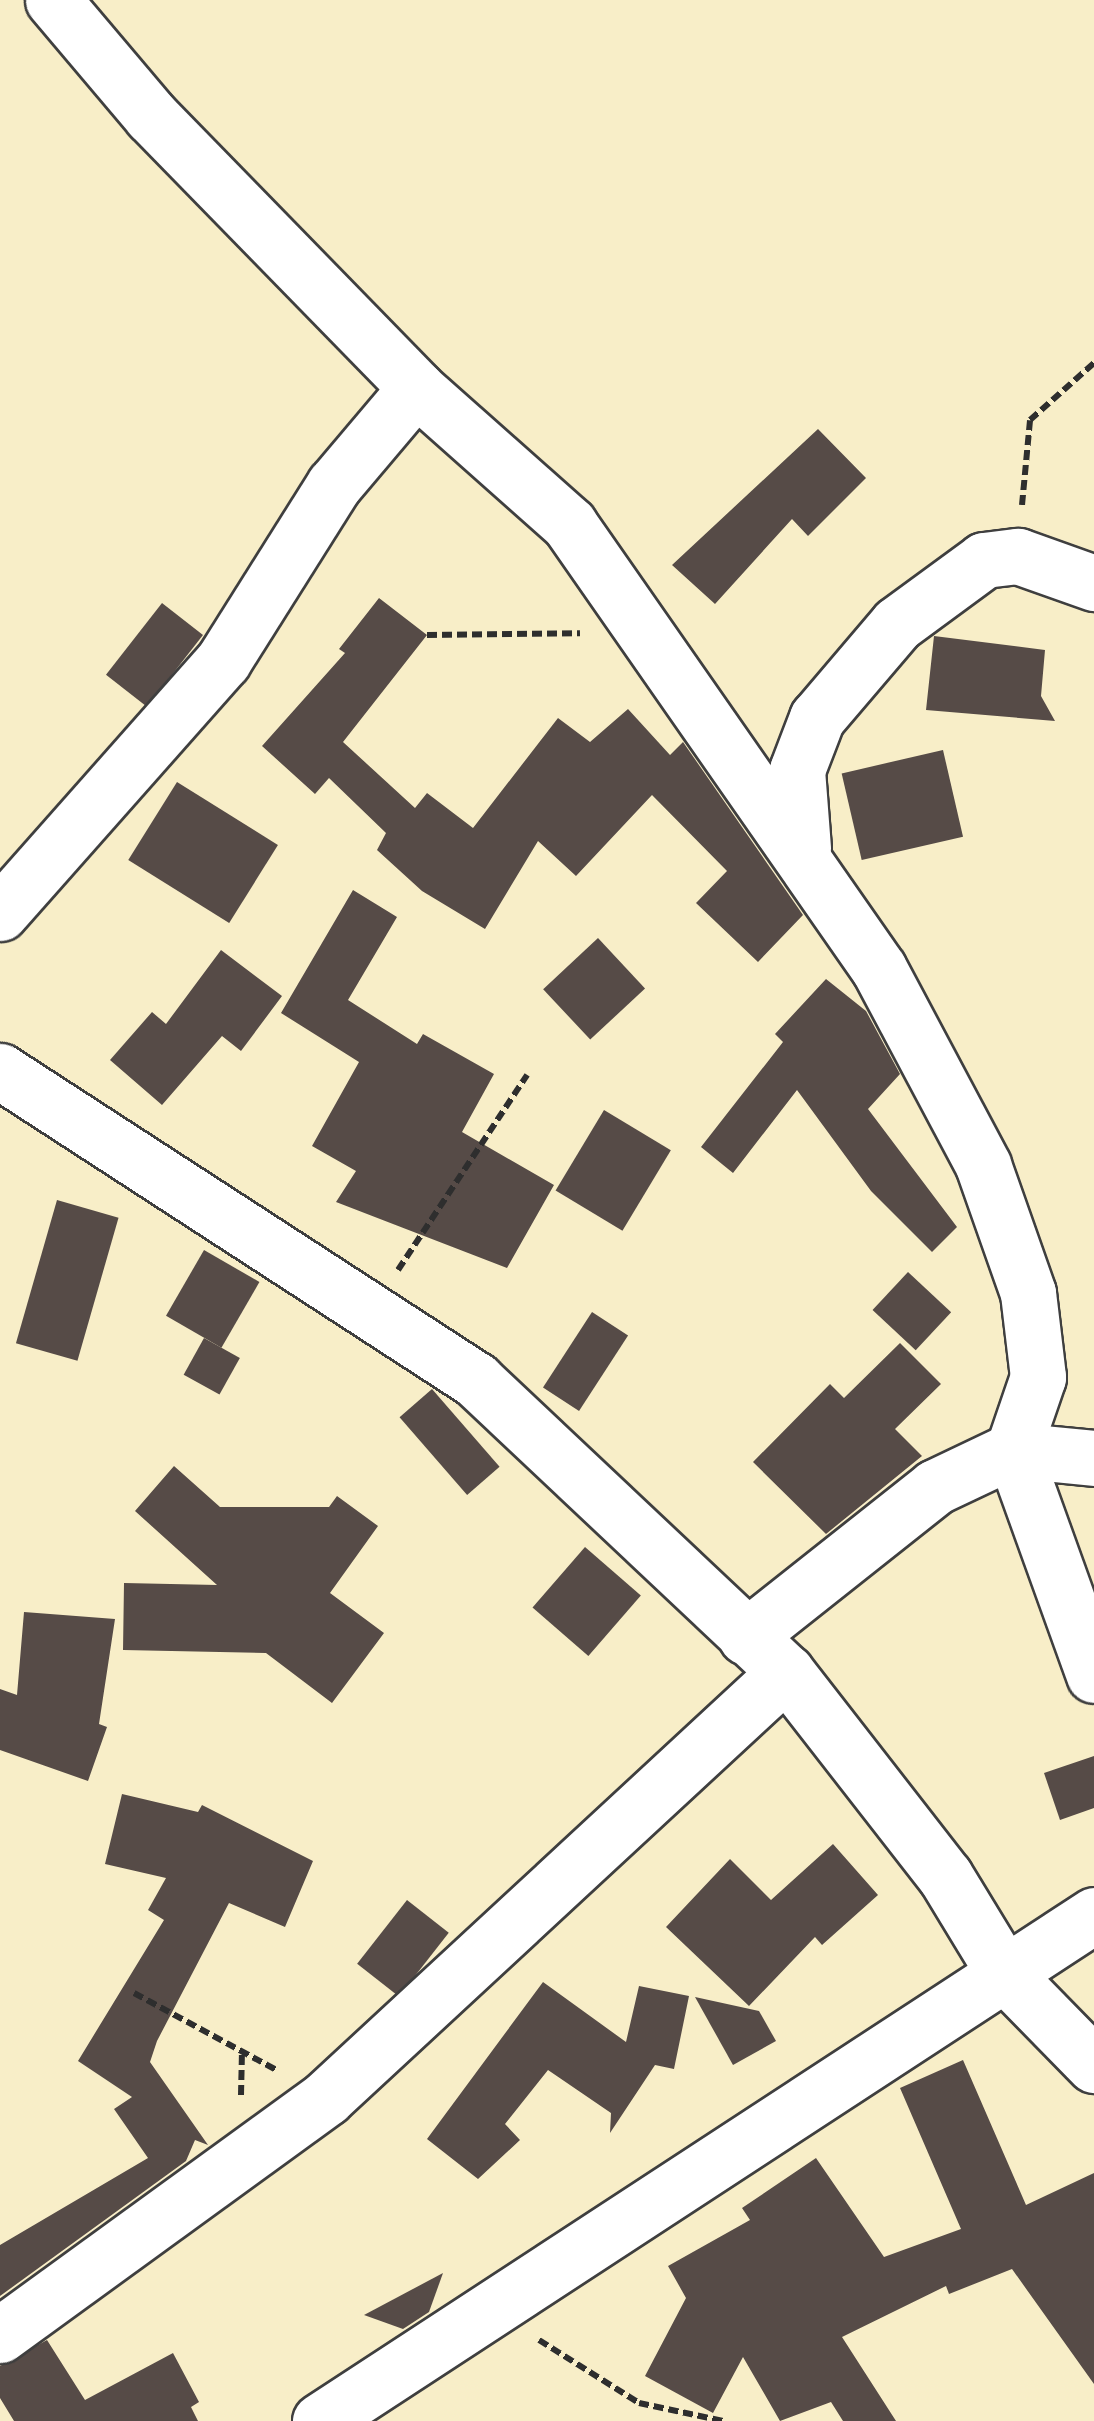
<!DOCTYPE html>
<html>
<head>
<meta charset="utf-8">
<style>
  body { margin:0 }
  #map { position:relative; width:1094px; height:2421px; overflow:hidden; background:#fff9eb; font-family:Spectral,serif }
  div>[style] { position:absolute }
  .farmland>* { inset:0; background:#f8eec8; transform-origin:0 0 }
  .building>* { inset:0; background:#564b47; transform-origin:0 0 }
  .path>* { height:6px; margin-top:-3px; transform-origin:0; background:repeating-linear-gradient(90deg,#2e2e2e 0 10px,transparent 0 15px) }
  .roads { filter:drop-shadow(2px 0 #3f3f3f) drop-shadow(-2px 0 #3f3f3f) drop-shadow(0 2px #3f3f3f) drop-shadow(0 -2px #3f3f3f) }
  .minor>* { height:55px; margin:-27.5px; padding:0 27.5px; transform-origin:27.5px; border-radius:27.5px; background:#fff }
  span { translate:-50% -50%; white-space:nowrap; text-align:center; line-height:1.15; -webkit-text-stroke:10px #fff; paint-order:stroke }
</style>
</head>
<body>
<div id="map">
  <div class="farmland">
    <i style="left:0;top:0;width:1094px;height:2421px"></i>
  </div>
  <div class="building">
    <i style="clip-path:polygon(818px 429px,866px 478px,808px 536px,792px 519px,715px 604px,672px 565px)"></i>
    <i style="clip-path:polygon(379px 598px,427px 635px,343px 742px,415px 808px,427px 793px,473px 828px,558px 718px,590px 742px,628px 709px,670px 755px,683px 742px,803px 915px,758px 962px,696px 903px,727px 871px,652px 795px,576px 876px,538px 841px,485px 929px,422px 891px,377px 850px,386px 833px,329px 778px,315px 794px,262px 746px,345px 653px,339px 649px)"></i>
    <i style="left:162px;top:603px;width:52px;height:91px;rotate:38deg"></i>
    <i style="clip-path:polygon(934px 636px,1045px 650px,1041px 696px,1055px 721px,926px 710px)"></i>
    <i style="left:943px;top:750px;width:89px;height:104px;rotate:77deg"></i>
    <i style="left:177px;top:782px;width:119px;height:92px;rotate:32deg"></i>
    <i style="clip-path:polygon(353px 890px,397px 917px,348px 1000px,417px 1044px,423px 1034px,494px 1074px,462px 1132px,554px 1185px,507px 1268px,336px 1202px,356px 1171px,312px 1146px,359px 1062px,281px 1013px)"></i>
    <i style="left:598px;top:938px;width:69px;height:75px;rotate:47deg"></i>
    <i style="clip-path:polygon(221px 950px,282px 996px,241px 1051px,222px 1036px,162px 1105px,110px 1060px,152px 1012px,166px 1024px)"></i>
    <i style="clip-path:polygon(826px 979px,866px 1011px,900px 1074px,868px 1109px,957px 1227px,932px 1252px,871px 1191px,797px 1090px,733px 1173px,701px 1147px,783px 1042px,775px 1034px)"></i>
    <i style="left:604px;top:1110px;width:78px;height:94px;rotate:31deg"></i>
    <i style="left:57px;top:1200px;width:64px;height:149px;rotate:16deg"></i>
    <i style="left:204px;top:1250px;width:64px;height:76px;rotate:30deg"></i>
    <i style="left:908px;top:1272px;width:59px;height:52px;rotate:43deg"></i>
    <i style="left:592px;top:1312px;width:43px;height:90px;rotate:33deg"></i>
    <i style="left:204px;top:1338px;width:41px;height:42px;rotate:29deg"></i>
    <i style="clip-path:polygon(900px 1343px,941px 1384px,895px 1429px,922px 1456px,826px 1534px,753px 1462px,830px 1384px,844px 1398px)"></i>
    <i style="left:432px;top:1389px;width:103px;height:43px;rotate:49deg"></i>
    <i style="clip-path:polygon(174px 1466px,220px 1507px,329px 1507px,337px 1496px,378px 1526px,330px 1593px,384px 1633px,332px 1703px,266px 1653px,123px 1650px,124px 1583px,217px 1585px,135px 1511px)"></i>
    <i style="left:585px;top:1547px;width:74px;height:80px;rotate:41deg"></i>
    <i style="clip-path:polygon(24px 1612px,115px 1619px,99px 1724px,107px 1727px,88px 1781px,0 1750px,0 1689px,17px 1695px)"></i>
    <i style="clip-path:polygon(1094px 1756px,1094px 1808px,1060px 1820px,1044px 1773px)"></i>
    <i style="clip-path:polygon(122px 1794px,198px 1812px,202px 1805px,313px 1861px,285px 1927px,229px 1903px,157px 2041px,150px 2062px,208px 2145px,195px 2140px,186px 2161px,0 2296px,0 2245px,148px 2158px,114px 2109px,132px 2097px,78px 2061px,164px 1920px,148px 1910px,166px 1878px,105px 1864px)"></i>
    <i style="clip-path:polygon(833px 1844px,878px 1895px,822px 1945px,815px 1937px,749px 2006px,666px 1927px,730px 1859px,771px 1900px)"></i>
    <i style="left:407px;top:1900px;width:53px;height:81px;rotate:38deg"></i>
    <i style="clip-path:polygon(543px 1982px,626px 2042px,639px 1986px,689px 1996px,674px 2069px,655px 2065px,610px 2133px,611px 2113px,548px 2070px,505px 2124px,520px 2140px,478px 2179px,427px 2139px)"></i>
    <i style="clip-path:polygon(695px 1997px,759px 2011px,776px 2041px,733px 2065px)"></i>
    <i style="clip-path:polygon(963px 2060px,1026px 2205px,1094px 2173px,1094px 2384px,1012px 2269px,949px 2294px,946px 2286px,842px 2337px,896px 2421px,843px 2421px,831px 2402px,780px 2421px,743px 2357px,713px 2413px,645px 2376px,686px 2298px,668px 2266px,750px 2220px,742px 2208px,816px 2158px,884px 2257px,961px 2229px,900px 2088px)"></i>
    <i style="clip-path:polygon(443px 2273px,429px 2312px,403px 2329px,364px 2315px)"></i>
    <i style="clip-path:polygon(47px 2340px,85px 2400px,173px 2353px,199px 2402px,191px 2407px,198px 2421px,14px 2421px,0 2398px,0 2366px)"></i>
  </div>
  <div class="path">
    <i style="left:1022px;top:505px;width:85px;rotate:-84.6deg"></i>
    <i style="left:1030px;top:420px;width:86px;rotate:-41.7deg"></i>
    <i style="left:427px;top:635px;width:153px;rotate:-0.7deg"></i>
    <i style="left:398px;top:1270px;width:234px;rotate:-56.5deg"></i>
    <i style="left:134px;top:1993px;width:164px;rotate:28.4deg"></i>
    <i style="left:241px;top:2095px;width:44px;rotate:-88.7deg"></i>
    <i style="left:539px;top:2340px;width:118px;rotate:32.2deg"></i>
    <i style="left:639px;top:2403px;width:86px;rotate:12.1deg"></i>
  </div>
  <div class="roads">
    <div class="minor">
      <i style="left:53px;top:0;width:152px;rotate:49.8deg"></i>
      <i style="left:151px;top:116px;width:380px;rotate:45.7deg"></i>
      <i style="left:416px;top:388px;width:205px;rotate:41.6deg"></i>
      <i style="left:569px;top:524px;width:542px;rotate:55.14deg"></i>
      <i style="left:879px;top:969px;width:222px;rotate:62deg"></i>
      <i style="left:983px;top:1165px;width:136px;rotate:70.6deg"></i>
      <i style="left:1028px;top:1293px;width:85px;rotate:83.2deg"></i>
      <i style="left:1038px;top:1377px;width:77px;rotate:108.9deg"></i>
      <i style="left:1013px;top:1450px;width:239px;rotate:70.2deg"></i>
      <i style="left:803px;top:848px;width:78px;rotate:-94.4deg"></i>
      <i style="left:797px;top:770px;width:56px;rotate:-69deg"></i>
      <i style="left:817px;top:718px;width:123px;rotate:-49.6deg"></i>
      <i style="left:897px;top:624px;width:108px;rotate:-36.3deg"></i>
      <i style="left:984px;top:560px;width:34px;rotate:-7deg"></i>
      <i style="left:1018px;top:556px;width:81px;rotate:19.6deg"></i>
      <i style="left:0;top:913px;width:337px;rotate:-48.5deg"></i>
      <i style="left:223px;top:661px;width:208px;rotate:-57.8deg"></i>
      <i style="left:334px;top:485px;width:127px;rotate:-49.8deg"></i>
      <i style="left:0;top:1071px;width:568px;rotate:32.99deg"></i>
      <i style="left:476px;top:1380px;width:426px;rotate:43.3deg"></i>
      <i style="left:786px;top:1672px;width:259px;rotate:52.1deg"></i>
      <i style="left:945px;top:1876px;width:114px;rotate:58.7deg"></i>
      <i style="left:1004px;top:1973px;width:129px;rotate:45.6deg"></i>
      <i style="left:746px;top:1637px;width:241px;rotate:-38.4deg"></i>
      <i style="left:935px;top:1487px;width:86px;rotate:-25.4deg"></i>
      <i style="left:1013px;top:1450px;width:81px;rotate:5.6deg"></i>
      <i style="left:0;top:2335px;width:403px;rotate:-36deg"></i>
      <i style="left:326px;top:2098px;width:627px;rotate:-42.8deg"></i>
      <i style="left:320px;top:2421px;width:925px;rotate:-33.17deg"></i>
    </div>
  </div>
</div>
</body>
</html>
